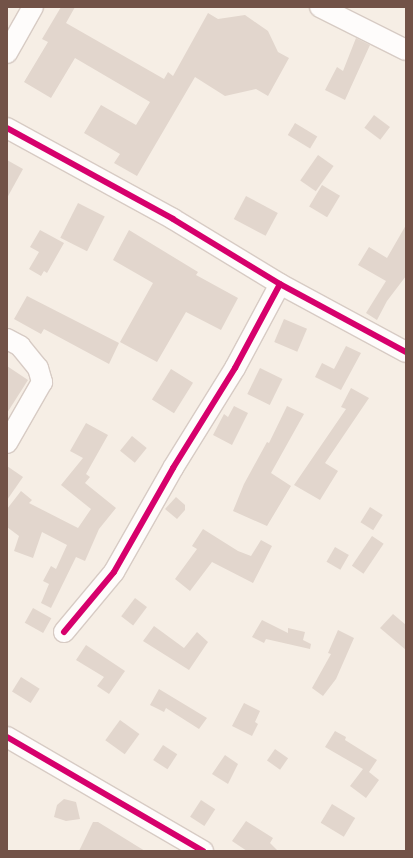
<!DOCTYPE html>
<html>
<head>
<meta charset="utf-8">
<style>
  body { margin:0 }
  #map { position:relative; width:413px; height:858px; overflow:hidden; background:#f6eee5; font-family:Helvetica,sans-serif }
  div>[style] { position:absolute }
  .building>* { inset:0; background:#e2d6cd; transform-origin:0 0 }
  .roads { filter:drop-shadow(1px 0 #d7cbc4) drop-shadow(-1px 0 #d7cbc4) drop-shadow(0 1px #d7cbc4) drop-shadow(0 -1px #d7cbc4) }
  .minor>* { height:20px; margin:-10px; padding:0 10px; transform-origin:10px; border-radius:10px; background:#fefcfb }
  .cycleway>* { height:6px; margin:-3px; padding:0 3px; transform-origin:3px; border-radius:3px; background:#d6006c }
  span { translate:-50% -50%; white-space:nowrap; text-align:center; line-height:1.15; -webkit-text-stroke:4px #fff2e5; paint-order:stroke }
  .frame { position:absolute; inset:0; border:8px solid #725247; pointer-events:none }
</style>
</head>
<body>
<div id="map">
  <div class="building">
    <i style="clip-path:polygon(61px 7px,75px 7px,66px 23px,164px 79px,168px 72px,173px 76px,208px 13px,218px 19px,245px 15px,268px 31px,278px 52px,289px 58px,268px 96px,256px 89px,225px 96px,195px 77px,137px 176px,114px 163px,120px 154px,84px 133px,101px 105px,136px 125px,150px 102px,75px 58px,51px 98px,24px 82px,48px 42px,42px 39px)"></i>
    <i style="clip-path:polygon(356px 38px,370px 45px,345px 100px,325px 90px,337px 67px,343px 71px)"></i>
    <i style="left:374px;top:115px;width:20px;height:16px;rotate:37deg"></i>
    <i style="left:295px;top:123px;width:26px;height:14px;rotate:31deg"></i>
    <i style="left:318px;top:155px;width:19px;height:31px;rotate:35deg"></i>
    <i style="clip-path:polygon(7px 160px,23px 169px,7px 198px)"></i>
    <i style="left:322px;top:185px;width:21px;height:25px;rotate:31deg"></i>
    <i style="left:246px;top:196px;width:36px;height:26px;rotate:28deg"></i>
    <i style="left:78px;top:203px;width:30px;height:39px;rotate:27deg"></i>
    <i style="clip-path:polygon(406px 225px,406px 276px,387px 301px,377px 320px,366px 313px,386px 281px,358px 265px,369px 247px,387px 258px)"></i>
    <i style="clip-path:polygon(40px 230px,64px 243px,47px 273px,44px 271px,41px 276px,29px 269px,39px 252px,30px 247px)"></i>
    <i style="clip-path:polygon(129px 230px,198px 272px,196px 275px,238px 298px,221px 330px,186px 312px,157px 362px,120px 342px,153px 283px,113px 260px)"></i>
    <i style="clip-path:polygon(27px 296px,119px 343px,109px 364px,44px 329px,41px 334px,14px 319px)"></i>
    <i style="left:284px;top:319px;width:25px;height:25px;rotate:23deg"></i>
    <i style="clip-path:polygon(346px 346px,361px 353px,341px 390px,315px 377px,322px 363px,334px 369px)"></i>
    <i style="clip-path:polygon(7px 366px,28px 380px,7px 413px)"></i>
    <i style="left:260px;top:368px;width:25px;height:29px;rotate:26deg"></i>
    <i style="left:171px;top:369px;width:26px;height:36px;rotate:32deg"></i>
    <i style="clip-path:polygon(351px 388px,369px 398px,325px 463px,338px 471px,320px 500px,294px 485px,346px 409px,341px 407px)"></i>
    <i style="clip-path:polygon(234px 406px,248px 413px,232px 445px,213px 435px,224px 414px,228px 417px)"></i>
    <i style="clip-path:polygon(287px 406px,304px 414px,271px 473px,291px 486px,267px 526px,233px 511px,244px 484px,267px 442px,269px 443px)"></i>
    <i style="clip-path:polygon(86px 423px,108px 435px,86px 474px,90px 477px,85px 483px,116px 508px,99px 529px,85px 561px,76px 557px,51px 608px,41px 603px,49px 584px,43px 581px,51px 566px,56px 569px,67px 545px,42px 532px,33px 558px,14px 551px,19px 536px,7px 527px,7px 509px,21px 491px,32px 500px,29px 503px,78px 528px,91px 509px,61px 485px,83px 458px,70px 451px)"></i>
    <i style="left:132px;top:436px;width:19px;height:19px;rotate:39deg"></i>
    <i style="clip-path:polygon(7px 466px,23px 477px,7px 500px)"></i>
    <i style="clip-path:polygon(176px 497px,185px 505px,185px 510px,177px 519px,165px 509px)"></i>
    <i style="left:370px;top:507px;width:15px;height:18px;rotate:32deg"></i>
    <i style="clip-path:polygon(203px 529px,238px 551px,251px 556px,261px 540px,272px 546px,253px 583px,212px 562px,190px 591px,175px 579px,197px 549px,192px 546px)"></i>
    <i style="left:372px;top:536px;width:14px;height:36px;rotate:34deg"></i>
    <i style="left:335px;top:547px;width:16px;height:17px;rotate:30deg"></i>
    <i style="left:135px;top:598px;width:15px;height:23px;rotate:37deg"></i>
    <i style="left:33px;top:608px;width:21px;height:17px;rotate:29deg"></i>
    <i style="clip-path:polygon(393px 614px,406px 625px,406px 650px,380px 628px)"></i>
    <i style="clip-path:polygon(262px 620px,288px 633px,288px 628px,305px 632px,303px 640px,311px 644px,310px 649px,266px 639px,264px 643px,252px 637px)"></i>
    <i style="clip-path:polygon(154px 626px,184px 648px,197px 632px,208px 642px,189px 670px,143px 641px)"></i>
    <i style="clip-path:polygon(338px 630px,354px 638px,336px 679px,323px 696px,312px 688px,331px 654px,328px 653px)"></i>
    <i style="clip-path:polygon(86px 645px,125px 671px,109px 694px,97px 686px,104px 677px,76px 660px)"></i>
    <i style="left:21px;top:677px;width:22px;height:17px;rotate:32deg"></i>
    <i style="clip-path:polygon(159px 689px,207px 718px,199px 729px,166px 708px,164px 712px,150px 705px)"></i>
    <i style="clip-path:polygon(244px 703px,260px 711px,255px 722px,258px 724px,252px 736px,232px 726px)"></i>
    <i style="left:120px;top:720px;width:24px;height:25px;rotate:36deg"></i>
    <i style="clip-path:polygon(335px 731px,346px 737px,345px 740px,377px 760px,369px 772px,379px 780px,366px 798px,350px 786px,363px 769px,325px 747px)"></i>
    <i style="left:163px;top:745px;width:17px;height:18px;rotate:33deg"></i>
    <i style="left:275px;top:749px;width:16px;height:14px;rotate:35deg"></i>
    <i style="clip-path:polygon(225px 755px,238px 764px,228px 784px,212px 774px)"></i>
    <i style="clip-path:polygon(64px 799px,76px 802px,80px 819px,66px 821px,54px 817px,57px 805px)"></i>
    <i style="left:201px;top:800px;width:17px;height:20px;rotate:33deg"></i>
    <i style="left:332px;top:804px;width:27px;height:22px;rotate:31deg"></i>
    <i style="clip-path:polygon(246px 821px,273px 838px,270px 843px,278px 851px,247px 851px,232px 841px)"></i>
    <i style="clip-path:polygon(93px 822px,98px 822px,145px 851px,79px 851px)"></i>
  </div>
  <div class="roads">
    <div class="minor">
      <i style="left:320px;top:7px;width:96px;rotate:26.6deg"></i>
      <i style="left:7px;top:53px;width:53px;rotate:-60.5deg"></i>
      <i style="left:7px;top:128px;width:189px;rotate:28.7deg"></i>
      <i style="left:173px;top:219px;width:125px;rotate:31.3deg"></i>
      <i style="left:280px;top:284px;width:143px;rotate:28.4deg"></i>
      <i style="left:7px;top:339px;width:15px;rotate:28deg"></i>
      <i style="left:20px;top:346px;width:28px;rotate:51deg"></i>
      <i style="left:38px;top:368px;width:15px;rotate:74deg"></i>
      <i style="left:42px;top:382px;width:70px;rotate:119.8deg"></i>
      <i style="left:64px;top:632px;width:78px;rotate:-50.2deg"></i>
      <i style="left:114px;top:572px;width:120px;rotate:-60.4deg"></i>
      <i style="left:173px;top:468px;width:118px;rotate:-58.2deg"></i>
      <i style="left:235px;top:368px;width:95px;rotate:-61.8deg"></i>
      <i style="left:7px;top:737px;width:227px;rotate:30.2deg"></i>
    </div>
  </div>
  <div class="cycleway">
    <i style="left:7px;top:128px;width:189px;rotate:28.7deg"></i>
    <i style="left:173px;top:219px;width:125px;rotate:31.3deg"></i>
    <i style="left:280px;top:284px;width:143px;rotate:28.4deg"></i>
    <i style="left:64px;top:632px;width:78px;rotate:-50.2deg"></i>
    <i style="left:114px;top:572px;width:120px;rotate:-60.4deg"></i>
    <i style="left:173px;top:468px;width:118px;rotate:-58.2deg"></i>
    <i style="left:235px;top:368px;width:95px;rotate:-61.8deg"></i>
    <i style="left:7px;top:737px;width:227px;rotate:30.2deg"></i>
  </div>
  <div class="frame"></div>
</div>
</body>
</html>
